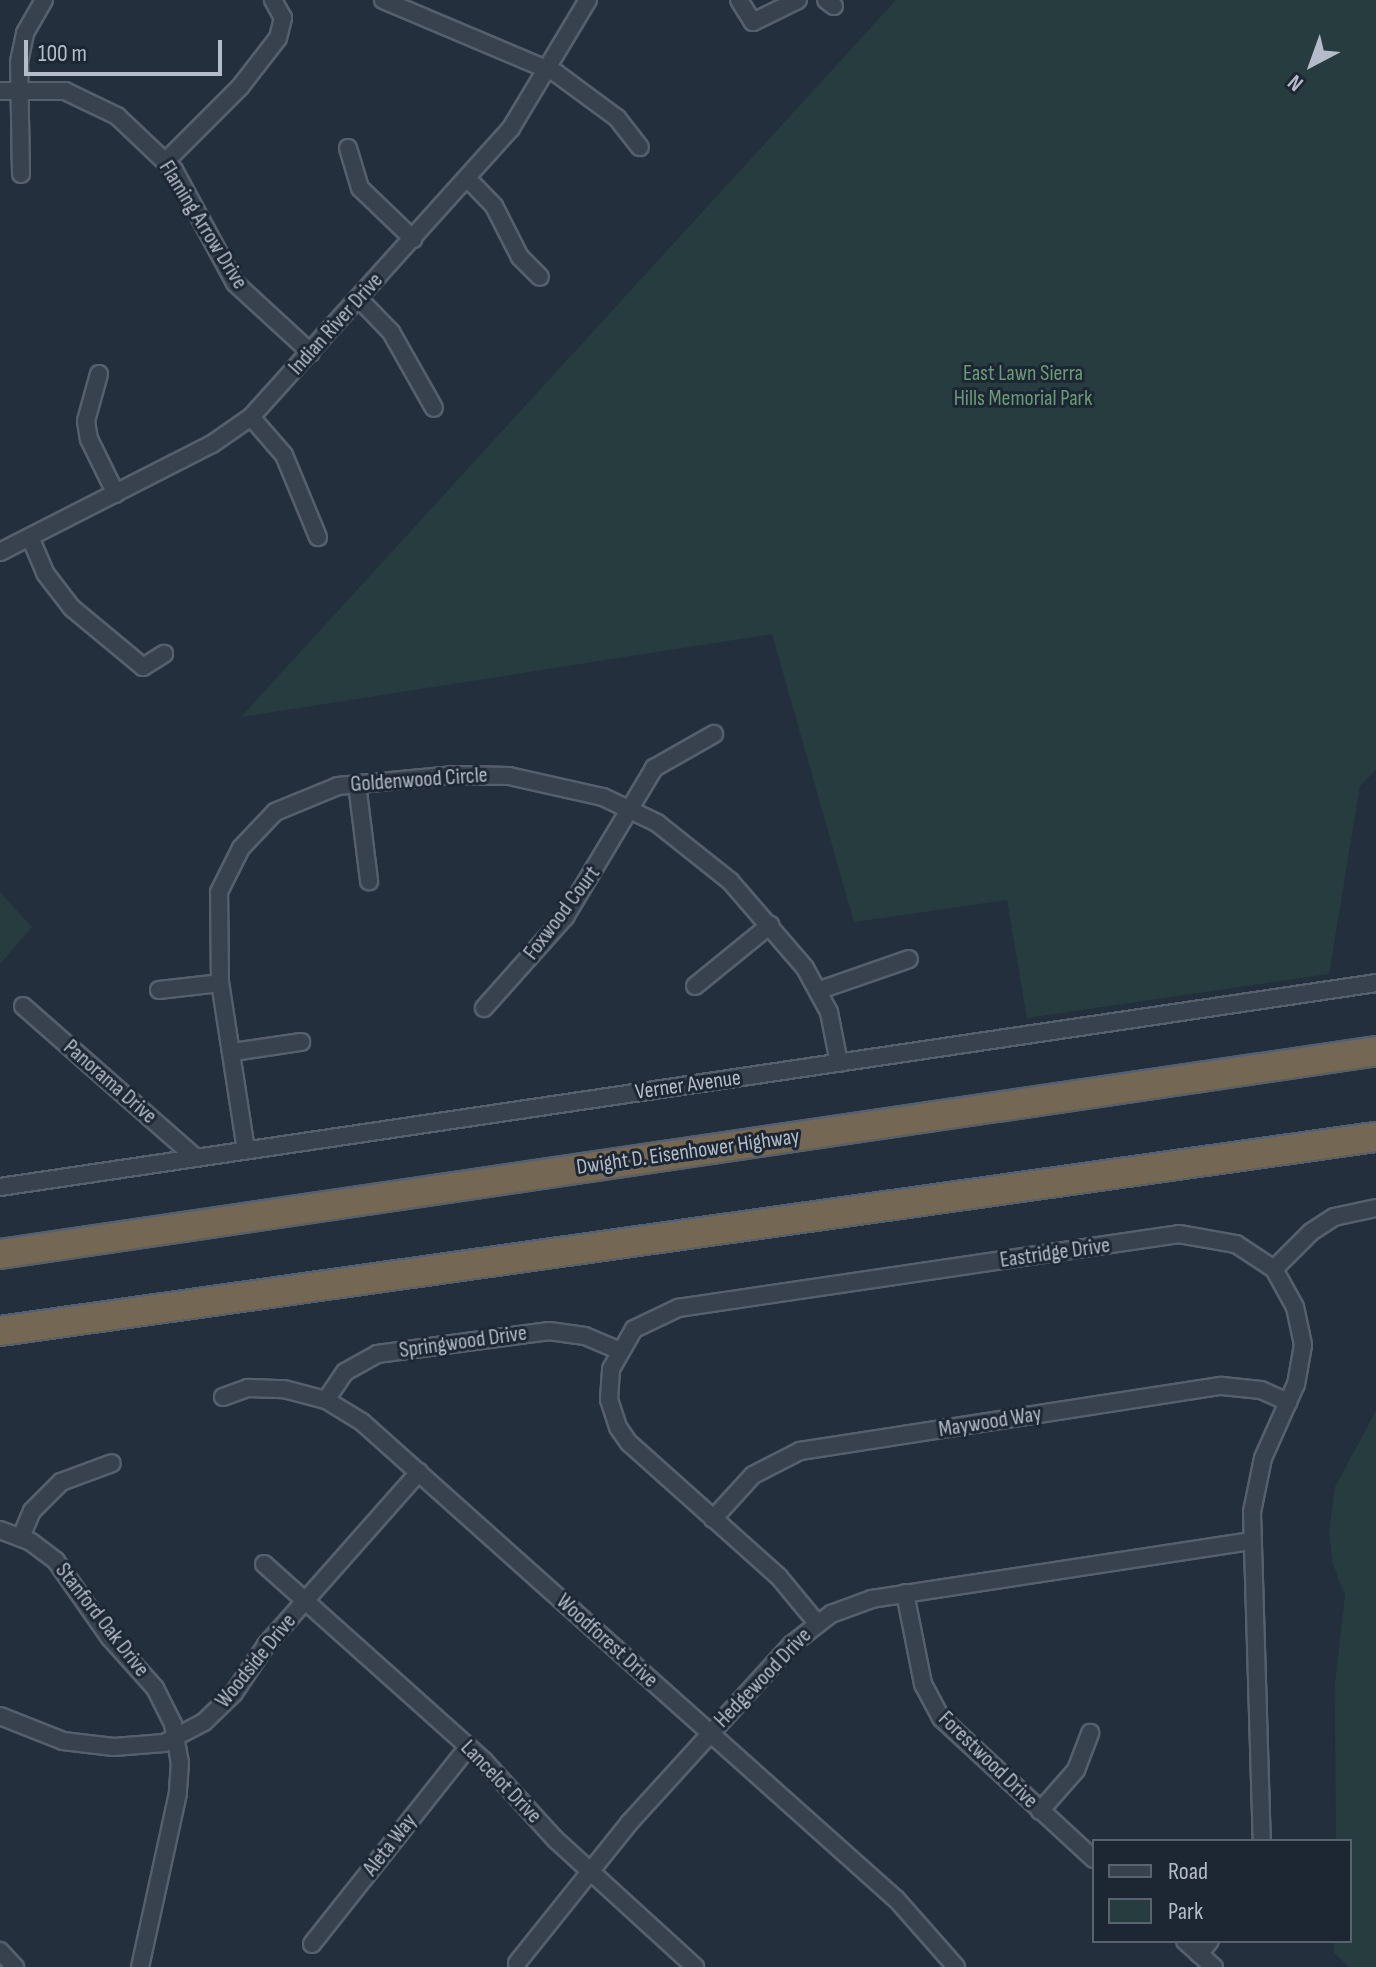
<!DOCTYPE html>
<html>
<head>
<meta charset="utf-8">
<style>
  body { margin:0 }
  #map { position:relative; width:1376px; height:1967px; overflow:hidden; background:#242f3e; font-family:"Sofia Sans Condensed",sans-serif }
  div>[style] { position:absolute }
  .green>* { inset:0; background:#263c3f }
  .roads { filter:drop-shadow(2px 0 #565f6c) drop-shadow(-2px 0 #565f6c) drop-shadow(0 2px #565f6c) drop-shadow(0 -2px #565f6c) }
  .minor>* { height:16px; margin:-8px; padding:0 8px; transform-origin:8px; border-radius:8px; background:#38414e }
  .motorway>* { height:28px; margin:-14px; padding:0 14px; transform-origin:14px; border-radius:14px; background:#746855 }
  span { translate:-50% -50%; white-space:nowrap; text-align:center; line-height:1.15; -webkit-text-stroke:6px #1d2633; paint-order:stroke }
  .street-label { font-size:22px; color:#b4bcc9 }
  .park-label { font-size:22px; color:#6b9a76 }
  .legend { position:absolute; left:1092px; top:1839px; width:260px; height:104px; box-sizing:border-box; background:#1d2633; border:2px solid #59626f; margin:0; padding:10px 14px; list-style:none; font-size:24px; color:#b4bcc9 }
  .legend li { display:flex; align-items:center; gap:16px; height:40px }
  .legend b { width:40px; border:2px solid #59626f }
  .north { position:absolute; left:1272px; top:24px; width:80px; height:80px; -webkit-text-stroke:6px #1d2633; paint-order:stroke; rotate:221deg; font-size:22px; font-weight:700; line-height:32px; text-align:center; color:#b4bcc9 }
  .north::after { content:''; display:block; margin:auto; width:28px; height:36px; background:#b4bcc9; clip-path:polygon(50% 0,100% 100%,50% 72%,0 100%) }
  .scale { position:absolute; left:24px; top:40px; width:198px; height:36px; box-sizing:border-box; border:4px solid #b4bcc9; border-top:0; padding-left:10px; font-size:24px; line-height:28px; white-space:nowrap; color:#b4bcc9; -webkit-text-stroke:6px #1d2633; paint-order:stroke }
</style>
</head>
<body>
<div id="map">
  <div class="green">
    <i style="clip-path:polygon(896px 0,1376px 0,1376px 770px,1360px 786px,1329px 974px,1027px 1018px,1007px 900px,854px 922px,772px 634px,241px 717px)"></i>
    <i style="clip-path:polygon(0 892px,32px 927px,0 964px)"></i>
    <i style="clip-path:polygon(1376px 1411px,1376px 1967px,1349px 1967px,1334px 1953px,1334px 1941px,1350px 1941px,1350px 1841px,1336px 1841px,1335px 1684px,1345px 1595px,1333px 1565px,1329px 1533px,1335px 1487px)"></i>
  </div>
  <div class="roads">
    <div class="minor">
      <i style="left:383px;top:0;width:188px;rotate:22.9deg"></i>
      <i style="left:556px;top:73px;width:76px;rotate:36.4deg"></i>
      <i style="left:617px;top:118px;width:37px;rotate:52deg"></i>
      <i style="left:739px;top:0;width:26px;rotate:58deg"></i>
      <i style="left:753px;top:22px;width:50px;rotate:-26.1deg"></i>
      <i style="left:826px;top:0;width:10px;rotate:37deg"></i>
      <i style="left:0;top:91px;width:65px"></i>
      <i style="left:65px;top:91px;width:58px;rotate:25.7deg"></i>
      <i style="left:117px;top:116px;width:79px;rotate:43.5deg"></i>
      <i style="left:174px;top:170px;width:128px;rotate:61.6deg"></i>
      <i style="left:235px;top:283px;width:103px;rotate:42.6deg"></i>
      <i style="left:348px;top:148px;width:42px;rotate:73.3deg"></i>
      <i style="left:360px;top:188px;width:74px;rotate:43.9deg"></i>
      <i style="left:166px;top:161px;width:105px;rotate:-45deg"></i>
      <i style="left:240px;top:87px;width:62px;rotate:-52.2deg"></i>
      <i style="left:278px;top:38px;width:21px;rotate:-76deg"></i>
      <i style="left:283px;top:18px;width:21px;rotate:-119deg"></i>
      <i style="left:21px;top:174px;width:112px;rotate:-91deg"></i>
      <i style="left:19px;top:62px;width:30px;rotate:-78deg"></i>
      <i style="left:25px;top:33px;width:38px;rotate:-60deg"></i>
      <i style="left:467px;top:178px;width:39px;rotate:46deg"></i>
      <i style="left:494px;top:206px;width:57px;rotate:63deg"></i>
      <i style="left:520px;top:257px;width:28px;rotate:45deg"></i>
      <i style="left:359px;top:299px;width:46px;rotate:45.9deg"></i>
      <i style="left:391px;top:332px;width:87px;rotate:60.5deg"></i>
      <i style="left:99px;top:374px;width:49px;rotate:105.5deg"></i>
      <i style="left:86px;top:421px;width:18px;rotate:81deg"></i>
      <i style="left:89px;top:439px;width:61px;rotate:63.9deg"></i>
      <i style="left:251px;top:417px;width:50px;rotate:49deg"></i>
      <i style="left:284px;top:455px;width:89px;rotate:67.5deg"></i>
      <i style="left:30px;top:537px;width:39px;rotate:67deg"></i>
      <i style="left:45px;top:573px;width:44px;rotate:52.4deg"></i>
      <i style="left:72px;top:608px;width:92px;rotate:39.7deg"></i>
      <i style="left:143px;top:667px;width:25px;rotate:-32deg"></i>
      <i style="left:0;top:552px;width:238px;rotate:-27deg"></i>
      <i style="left:212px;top:444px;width:47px;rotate:-34.7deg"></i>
      <i style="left:251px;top:417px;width:389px;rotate:-48deg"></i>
      <i style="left:511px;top:128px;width:149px;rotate:-59deg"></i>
      <i style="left:357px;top:784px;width:98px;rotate:82.9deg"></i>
      <i style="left:695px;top:986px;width:97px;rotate:-39.1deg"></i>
      <i style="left:159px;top:990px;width:61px;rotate:-6.5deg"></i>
      <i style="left:820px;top:990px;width:94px;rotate:-19.2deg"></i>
      <i style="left:23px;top:1006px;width:230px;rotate:41.3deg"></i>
      <i style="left:484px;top:1008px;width:122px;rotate:-48.3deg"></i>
      <i style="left:565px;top:917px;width:174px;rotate:-59.1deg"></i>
      <i style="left:654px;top:768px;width:69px;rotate:-29.5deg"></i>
      <i style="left:233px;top:1052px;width:69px;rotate:-8.4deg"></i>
      <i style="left:246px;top:1150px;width:169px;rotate:-98.8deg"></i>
      <i style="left:220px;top:983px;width:91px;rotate:-90.6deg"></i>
      <i style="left:219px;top:892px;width:49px;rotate:-63.4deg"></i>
      <i style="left:241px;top:848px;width:50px;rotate:-46.6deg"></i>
      <i style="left:275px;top:812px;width:68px;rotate:-22.4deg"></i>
      <i style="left:338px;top:786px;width:117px;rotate:-5.4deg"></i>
      <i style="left:454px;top:775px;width:55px;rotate:1deg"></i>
      <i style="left:509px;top:776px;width:96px;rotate:12.6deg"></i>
      <i style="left:603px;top:797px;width:60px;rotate:25.7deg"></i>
      <i style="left:657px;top:823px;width:93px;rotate:38.5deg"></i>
      <i style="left:730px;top:881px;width:115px;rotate:49.2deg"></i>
      <i style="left:805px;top:968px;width:50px;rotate:61.4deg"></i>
      <i style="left:829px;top:1012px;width:52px;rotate:78.9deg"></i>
      <i style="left:0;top:1187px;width:1391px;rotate:-8.43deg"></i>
      <i style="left:1274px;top:1269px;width:52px;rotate:-45deg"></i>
      <i style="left:1311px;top:1232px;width:27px;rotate:-33deg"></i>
      <i style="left:1334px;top:1217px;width:43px;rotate:-12.1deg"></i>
      <i style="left:223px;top:1397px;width:27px;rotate:-20deg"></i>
      <i style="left:248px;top:1388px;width:36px;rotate:2deg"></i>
      <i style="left:284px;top:1389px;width:43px;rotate:14.7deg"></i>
      <i style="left:326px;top:1400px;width:42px;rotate:31.4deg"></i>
      <i style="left:362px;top:1422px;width:717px;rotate:41.78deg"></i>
      <i style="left:897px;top:1900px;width:89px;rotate:48.6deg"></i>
      <i style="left:326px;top:1400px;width:34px;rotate:-56deg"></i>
      <i style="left:345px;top:1372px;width:37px;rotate:-29deg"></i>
      <i style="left:377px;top:1354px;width:174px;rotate:-7.6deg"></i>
      <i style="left:549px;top:1331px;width:36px;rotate:8deg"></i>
      <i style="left:585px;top:1336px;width:36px;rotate:23deg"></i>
      <i style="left:713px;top:1519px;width:59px;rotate:-47.7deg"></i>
      <i style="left:753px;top:1475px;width:53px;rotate:-27.1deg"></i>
      <i style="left:800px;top:1451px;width:427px;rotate:-8.8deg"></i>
      <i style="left:1222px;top:1386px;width:39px;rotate:6deg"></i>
      <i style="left:1261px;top:1390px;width:30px;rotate:24deg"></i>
      <i style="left:0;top:1530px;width:33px;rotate:21deg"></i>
      <i style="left:31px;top:1542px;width:31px;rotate:37deg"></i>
      <i style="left:56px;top:1561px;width:94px;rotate:55deg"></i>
      <i style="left:110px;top:1638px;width:67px;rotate:48deg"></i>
      <i style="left:155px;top:1688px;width:40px;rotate:63.4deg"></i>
      <i style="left:173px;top:1724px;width:39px;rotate:80deg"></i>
      <i style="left:180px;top:1762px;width:31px;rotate:94deg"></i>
      <i style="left:178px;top:1793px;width:178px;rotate:102.3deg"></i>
      <i style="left:21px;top:1537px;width:28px;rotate:-67deg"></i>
      <i style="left:32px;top:1511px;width:41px;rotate:-45deg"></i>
      <i style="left:61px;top:1482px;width:54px;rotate:-20.4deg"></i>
      <i style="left:264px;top:1564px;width:295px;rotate:41.8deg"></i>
      <i style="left:484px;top:1761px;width:105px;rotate:47.7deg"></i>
      <i style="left:555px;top:1839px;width:190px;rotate:42.4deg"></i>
      <i style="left:905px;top:1593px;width:93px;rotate:78.8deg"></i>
      <i style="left:923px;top:1684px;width:38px;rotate:62deg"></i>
      <i style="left:941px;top:1718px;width:208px;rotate:42.7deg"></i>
      <i style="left:817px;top:1623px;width:60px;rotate:-129.6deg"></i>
      <i style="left:779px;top:1577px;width:201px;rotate:-138.2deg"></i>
      <i style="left:629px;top:1443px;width:19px;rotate:-125deg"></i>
      <i style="left:618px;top:1427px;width:29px;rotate:-108deg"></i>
      <i style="left:609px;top:1399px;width:30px;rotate:-86deg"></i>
      <i style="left:611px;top:1369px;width:46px;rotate:-60.1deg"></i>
      <i style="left:634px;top:1329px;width:49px;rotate:-25.5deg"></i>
      <i style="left:678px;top:1308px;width:506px;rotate:-8.4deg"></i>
      <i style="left:1179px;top:1234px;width:58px;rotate:10deg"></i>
      <i style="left:1236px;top:1244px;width:45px;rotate:33.3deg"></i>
      <i style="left:1274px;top:1269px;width:43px;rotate:61.1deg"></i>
      <i style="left:1295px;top:1307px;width:39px;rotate:78deg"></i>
      <i style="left:1303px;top:1345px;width:40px;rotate:100deg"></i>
      <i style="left:1296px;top:1384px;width:81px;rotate:114deg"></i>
      <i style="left:1263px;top:1458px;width:55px;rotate:101.5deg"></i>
      <i style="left:1252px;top:1512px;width:329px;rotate:88.3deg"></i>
      <i style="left:0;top:1716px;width:68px;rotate:21.6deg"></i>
      <i style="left:63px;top:1741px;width:51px;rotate:6.7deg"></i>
      <i style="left:114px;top:1747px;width:50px;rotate:-4.6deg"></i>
      <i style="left:164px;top:1743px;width:45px;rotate:-27.7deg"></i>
      <i style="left:204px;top:1722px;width:42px;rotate:-44deg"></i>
      <i style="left:234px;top:1693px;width:58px;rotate:-56.3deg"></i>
      <i style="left:266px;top:1645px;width:231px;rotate:-48.5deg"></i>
      <i style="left:1040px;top:1811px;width:55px;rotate:-48.7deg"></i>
      <i style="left:1076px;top:1770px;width:40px;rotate:-69deg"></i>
      <i style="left:1185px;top:1941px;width:39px;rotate:42deg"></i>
      <i style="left:312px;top:1944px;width:251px;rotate:-51.6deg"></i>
      <i style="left:0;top:1951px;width:22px;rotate:47deg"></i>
      <i style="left:1199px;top:1954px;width:17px;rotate:-50deg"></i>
      <i style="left:517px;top:1963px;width:181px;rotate:-51.3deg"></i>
      <i style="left:630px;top:1822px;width:239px;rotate:-47.7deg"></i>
      <i style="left:791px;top:1645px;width:51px;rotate:-37.8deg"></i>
      <i style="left:831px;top:1614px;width:44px;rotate:-20.1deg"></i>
      <i style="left:872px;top:1599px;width:383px;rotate:-8.7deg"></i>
    </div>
    <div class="motorway">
      <i style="left:0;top:1254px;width:1391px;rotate:-8.39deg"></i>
      <i style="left:0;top:1331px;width:1390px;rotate:-8.03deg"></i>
    </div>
  </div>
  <div class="street-label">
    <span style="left:203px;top:225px;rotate:58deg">Flaming Arrow Drive</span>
    <span style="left:336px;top:324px;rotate:-48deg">Indian River Drive</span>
    <span style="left:419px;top:780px;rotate:-4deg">Goldenwood Circle</span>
    <span style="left:562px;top:913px;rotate:-53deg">Foxwood Court</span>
    <span style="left:110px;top:1082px;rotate:41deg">Panorama Drive</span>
    <span style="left:688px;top:1085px;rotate:-8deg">Verner Avenue</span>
    <span style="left:688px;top:1152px;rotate:-8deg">Dwight D. Eisenhower Highway</span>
    <span style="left:1055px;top:1253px;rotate:-8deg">Eastridge Drive</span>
    <span style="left:463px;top:1342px;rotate:-8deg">Springwood Drive</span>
    <span style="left:990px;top:1422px;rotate:-9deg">Maywood Way</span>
    <span style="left:102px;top:1620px;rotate:52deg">Stanford Oak Drive</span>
    <span style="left:607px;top:1641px;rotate:42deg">Woodforest Drive</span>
    <span style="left:256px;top:1661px;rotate:-51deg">Woodside Drive</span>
    <span style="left:763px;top:1678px;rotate:-46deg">Hedgewood Drive</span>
    <span style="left:988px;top:1760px;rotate:44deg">Forestwood Drive</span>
    <span style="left:501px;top:1782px;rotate:46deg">Lancelot Drive</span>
    <span style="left:390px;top:1845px;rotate:-52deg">Aleta Way</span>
  </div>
  <div class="park-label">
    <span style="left:1023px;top:386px">East Lawn Sierra<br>Hills Memorial Park</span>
  </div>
  <ul class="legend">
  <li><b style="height:10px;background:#38414e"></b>Road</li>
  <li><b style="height:22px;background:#263c3f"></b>Park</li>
  </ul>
  <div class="north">N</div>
  <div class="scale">100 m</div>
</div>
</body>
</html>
